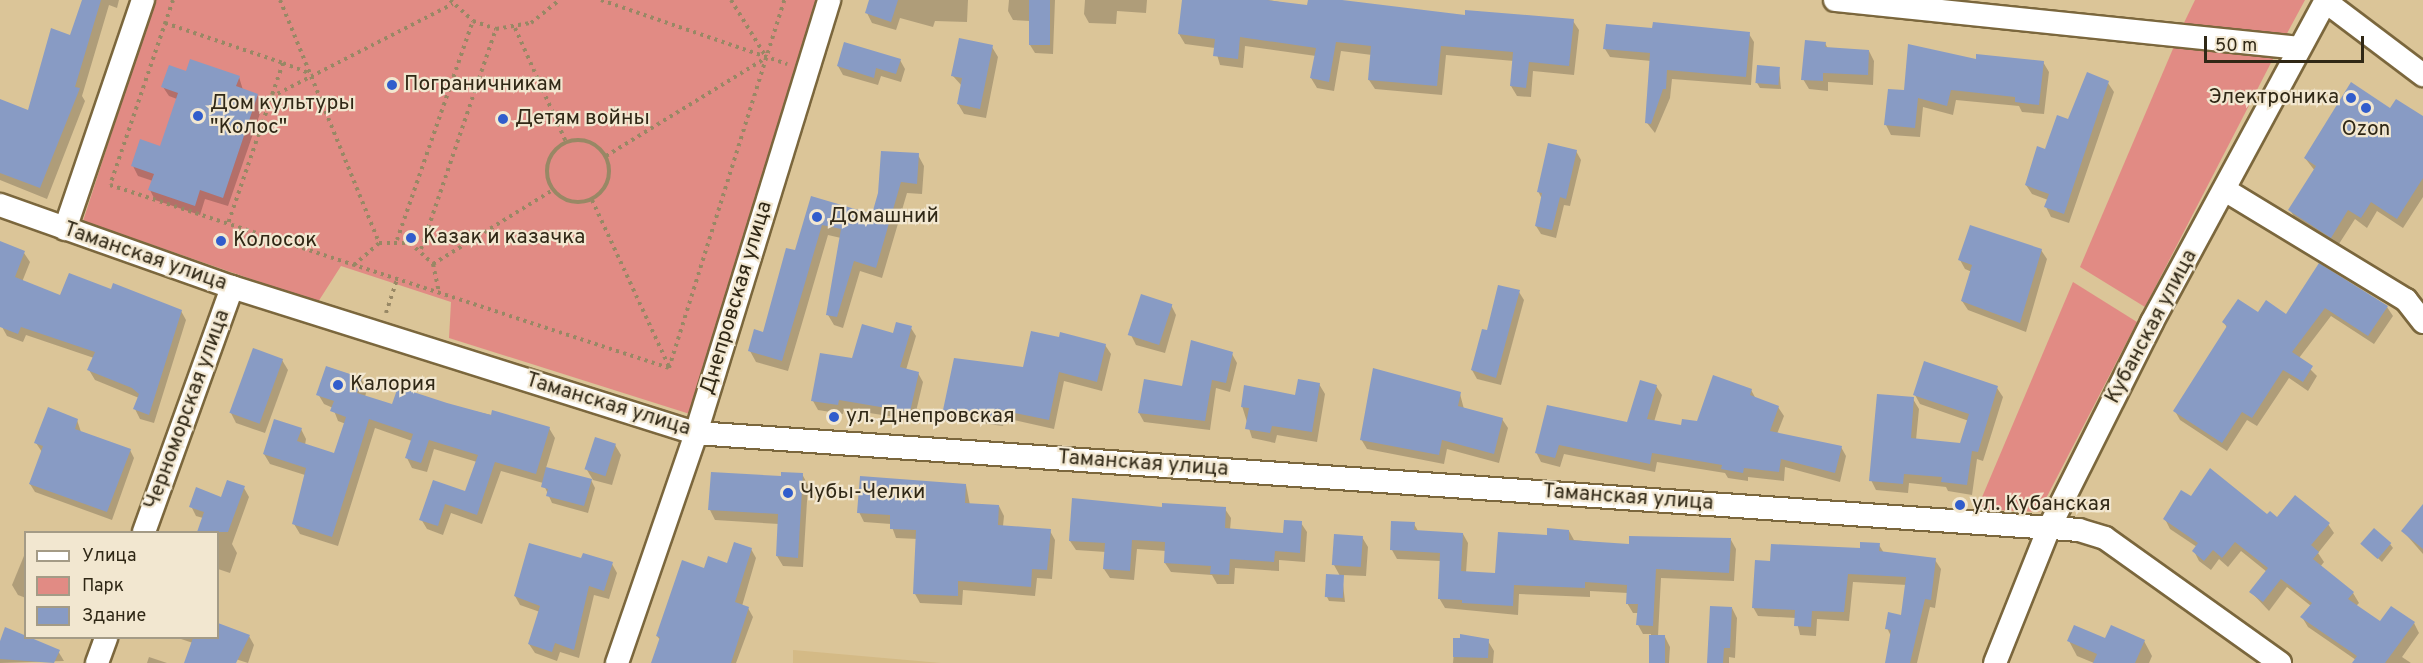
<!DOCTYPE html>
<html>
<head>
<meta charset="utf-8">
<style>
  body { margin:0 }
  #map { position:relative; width:2423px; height:663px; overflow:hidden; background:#dbc598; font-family:Overpass,sans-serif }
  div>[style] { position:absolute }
  .built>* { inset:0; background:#d4ba86 }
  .green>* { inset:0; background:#e18b84 }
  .shadow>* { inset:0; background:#0003 }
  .building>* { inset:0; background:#889bc4; transform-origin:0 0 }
  .path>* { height:4px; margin-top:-2px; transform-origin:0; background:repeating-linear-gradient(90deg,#988865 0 3px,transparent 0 7.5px) }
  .path>.ring { margin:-2px; padding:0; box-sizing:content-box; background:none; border:4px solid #988865; border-radius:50% }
  .roads { filter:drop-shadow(2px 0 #7b673d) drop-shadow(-2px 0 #7b673d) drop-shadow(0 2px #7b673d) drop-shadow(0 -2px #7b673d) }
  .minor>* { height:22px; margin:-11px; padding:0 11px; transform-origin:11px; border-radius:11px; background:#fff }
  .dots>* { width:16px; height:16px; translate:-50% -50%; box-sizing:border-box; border:3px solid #f2e7d0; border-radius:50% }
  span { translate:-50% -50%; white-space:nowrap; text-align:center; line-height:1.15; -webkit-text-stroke:4.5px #f2e7d0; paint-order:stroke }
  .poi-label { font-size:21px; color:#302816 }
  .left { translate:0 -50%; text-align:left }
  .right { translate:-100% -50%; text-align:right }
  .street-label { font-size:21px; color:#302816 }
  .legend { position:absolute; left:24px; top:531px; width:195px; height:108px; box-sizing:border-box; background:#f2e7d0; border:2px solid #a49b86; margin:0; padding:8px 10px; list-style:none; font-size:18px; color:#302816 }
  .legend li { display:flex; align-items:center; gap:12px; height:30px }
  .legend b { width:30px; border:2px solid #a49b86 }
  .scale { position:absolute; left:2204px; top:36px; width:160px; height:27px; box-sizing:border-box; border:3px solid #302816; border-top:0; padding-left:8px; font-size:18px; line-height:21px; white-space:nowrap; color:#302816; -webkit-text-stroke:4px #f2e7d0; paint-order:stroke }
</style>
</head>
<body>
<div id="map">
  <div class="built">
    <i style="clip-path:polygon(793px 650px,941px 663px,793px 663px)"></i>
  </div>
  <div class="green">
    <i style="clip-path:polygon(155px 0,823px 0,693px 415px,449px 338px,451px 302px,341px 266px,318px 302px,83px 221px)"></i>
    <i style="clip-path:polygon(2195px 0,2305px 0,2285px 37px,2182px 27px)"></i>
    <i style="clip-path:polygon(2175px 44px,2275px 55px,2145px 307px,2080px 267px)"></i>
    <i style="clip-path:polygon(2073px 282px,2137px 322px,2039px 512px,1977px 509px)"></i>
  </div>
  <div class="shadow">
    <i style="clip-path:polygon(84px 0,119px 0,117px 8px,109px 5px,82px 96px,85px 101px,47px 199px,0 180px,0 102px,29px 112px,71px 37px)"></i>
    <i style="clip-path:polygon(871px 0,968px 0,967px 22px,935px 21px,933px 27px,900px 18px,896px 30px,872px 23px,867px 13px)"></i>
    <i style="clip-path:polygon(1009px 0,1055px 0,1053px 54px,1035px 53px,1030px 45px,1030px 21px,1013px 20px,1008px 11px)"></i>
    <i style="clip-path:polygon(1085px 0,1147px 0,1146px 13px,1117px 11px,1116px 24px,1089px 23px,1084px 14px)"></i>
    <i style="clip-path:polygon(1183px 0,1268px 0,1308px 7px,1310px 0,1331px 0,1466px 17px,1573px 21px,1579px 30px,1574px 75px,1533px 71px,1531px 97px,1517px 96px,1511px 86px,1514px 61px,1446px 55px,1442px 95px,1375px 89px,1369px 80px,1372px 55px,1341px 51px,1334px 91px,1317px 88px,1311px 78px,1316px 56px,1245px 46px,1243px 68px,1220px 65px,1215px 48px,1185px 44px,1179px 34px)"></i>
    <i style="clip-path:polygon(1749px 34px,1754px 42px,1751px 85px,1672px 79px,1670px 98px,1655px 133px,1647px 123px,1651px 61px,1610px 57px,1605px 49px)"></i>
    <i style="clip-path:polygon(1825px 43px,1828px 49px,1869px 51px,1874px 61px,1873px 85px,1828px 82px,1828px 91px,1809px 89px,1803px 79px)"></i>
    <i style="clip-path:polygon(992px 47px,998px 57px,986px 118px,964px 114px,958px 104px,962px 86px,952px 75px)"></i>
    <i style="clip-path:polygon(900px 60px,905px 69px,901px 82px,881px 76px,878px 85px,843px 75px,838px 66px)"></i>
    <i style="clip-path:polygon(2043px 62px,2049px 72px,2044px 114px,2022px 112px,2019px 106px,1956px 100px,1953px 115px,1923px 107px,1920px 137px,1891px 135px,1886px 125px,1905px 92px)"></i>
    <i style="clip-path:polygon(1779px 68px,1781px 89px,1760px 88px,1757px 83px)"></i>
    <i style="clip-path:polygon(186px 73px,239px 77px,243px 90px,257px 95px,263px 105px,228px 206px,205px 199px,200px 215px,155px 200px,150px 190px,153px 181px,138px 176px,133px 166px,161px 148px,177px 99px,169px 96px,163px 87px)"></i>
    <i style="clip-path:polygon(2108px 83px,2114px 92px,2069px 223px,2051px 217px,2046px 207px,2048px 200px,2032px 194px,2026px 185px,2069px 121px)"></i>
    <i style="clip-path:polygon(2390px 110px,2423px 118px,2423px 197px,2403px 228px,2377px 211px,2367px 228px,2355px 219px,2337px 247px,2296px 220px,2290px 210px,2315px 171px,2305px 158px)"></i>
    <i style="clip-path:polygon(1576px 151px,1581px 160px,1570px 206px,1564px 205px,1556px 238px,1541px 234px,1536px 226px,1542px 199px,1538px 191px)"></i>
    <i style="clip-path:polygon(918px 155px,924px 166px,922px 194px,907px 193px,882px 278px,860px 271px,843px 328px,834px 325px,828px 315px,841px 238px,828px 235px,788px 371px,756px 362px,750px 351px,764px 334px,796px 252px,812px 198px,873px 216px)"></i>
    <i style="clip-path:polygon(0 242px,24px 253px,30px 262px,22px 282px,61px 297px,112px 291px,181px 311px,186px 320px,154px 423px,140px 419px,135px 409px,139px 398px,95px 380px,89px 370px,94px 358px,26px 335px,23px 342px,7px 336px,2px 327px,0 304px)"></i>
    <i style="clip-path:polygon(2041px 250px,2047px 259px,2026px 332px,1968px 310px,1962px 301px,1972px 272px,1965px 269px,1960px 260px)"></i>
    <i style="clip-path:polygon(2320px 265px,2387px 307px,2393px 316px,2374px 344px,2331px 316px,2299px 358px,2317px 376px,2308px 391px,2289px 378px,2257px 426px,2247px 420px,2227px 451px,2180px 420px,2175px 411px,2227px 328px,2224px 322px,2259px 314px,2287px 316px)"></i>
    <i style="clip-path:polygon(1519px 292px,1524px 300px,1501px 385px,1477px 379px,1472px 370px,1488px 332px)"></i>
    <i style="clip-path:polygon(1171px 305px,1176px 315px,1165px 353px,1136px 345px,1131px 335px)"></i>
    <i style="clip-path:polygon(911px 328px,916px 336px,906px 370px,918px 373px,923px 382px,914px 420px,844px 409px,843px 414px,818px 410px,813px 401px,853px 360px)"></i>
    <i style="clip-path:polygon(1105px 345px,1111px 354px,1102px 391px,1064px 381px,1054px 429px,1005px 418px,1003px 426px,950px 419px,944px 410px,1024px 368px)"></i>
    <i style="clip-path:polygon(1232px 354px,1237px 363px,1230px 392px,1216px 388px,1210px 430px,1144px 422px,1139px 413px)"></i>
    <i style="clip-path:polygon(282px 360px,288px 370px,265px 433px,236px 423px,231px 413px)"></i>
    <i style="clip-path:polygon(361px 379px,367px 389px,365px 397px,393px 406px,447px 405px,549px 428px,555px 438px,546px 468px,591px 480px,595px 488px,588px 513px,552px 503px,543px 483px,501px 471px,482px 524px,451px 513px,443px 535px,427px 529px,421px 519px,434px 482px,466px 493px,477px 462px,434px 449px,427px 472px,412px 468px,407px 458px,412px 441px,375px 428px,338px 546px,300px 534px,294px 524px,305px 475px,270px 464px,264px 454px,301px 429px,306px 439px,305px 445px,335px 455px,346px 424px,338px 421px,333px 408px,324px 404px,318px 394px)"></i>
    <i style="clip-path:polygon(1319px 384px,1325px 394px,1317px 442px,1277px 435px,1275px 443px,1252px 438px,1242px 406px,1296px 397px)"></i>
    <i style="clip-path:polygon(1656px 386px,1662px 395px,1654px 422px,1682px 427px,1698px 423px,1751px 390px,1756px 399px,1778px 407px,1784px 416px,1777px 434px,1841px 447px,1846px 456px,1840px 482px,1785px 467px,1784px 481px,1748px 477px,1748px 481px,1728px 478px,1725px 473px,1657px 462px,1655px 472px,1564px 454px,1560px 467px,1541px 462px,1536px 452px,1548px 407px,1628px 424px)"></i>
    <i style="clip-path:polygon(1997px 388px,2003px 397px,1983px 461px,1977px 459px,1972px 495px,1948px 491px,1946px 487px,1909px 483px,1908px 493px,1876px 490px,1871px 480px,1913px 399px,1919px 409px,1916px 440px,1961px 444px,1969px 421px,1920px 404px,1915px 395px)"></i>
    <i style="clip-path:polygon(1460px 394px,1464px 409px,1502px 419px,1508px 428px,1499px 463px,1447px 449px,1444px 464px,1367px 449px,1361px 439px)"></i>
    <i style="clip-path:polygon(77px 420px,81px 432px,130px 450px,134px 458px,112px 520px,35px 492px,30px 484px,42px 452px,36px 443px)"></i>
    <i style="clip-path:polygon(615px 445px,621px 455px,612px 485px,593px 480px,587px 470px)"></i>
    <i style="clip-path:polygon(802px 474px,808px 485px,803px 567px,783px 566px,777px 556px,779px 524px,715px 520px,710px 510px)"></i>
    <i style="clip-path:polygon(966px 485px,970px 505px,999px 506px,1004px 516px,1003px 526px,1050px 531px,1055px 540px,1052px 579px,1037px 578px,1035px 596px,963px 590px,962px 605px,920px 603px,915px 594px,918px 539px,896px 538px,891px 524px,864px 522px,859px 512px)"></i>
    <i style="clip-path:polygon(244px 488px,249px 497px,232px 544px,237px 553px,230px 573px,218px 569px,218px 532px,198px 532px,203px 518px,196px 516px,191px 506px,222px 499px)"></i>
    <i style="clip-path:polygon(2191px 498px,2277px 519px,2328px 524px,2334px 533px,2318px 553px,2324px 562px,2320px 567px,2353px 593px,2359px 603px,2356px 606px,2381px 623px,2414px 623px,2419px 633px,2402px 657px,2411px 663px,2354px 663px,2356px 660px,2308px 627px,2302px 617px,2311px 606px,2287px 587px,2269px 611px,2251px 592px,2267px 572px,2241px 551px,2228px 567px,2219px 559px,2211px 570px,2199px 561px,2194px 551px,2197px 547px,2170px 529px,2165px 519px)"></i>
    <i style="clip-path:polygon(1163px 508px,1225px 509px,1231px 518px,1230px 530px,1285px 535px,1301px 523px,1307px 532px,1305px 562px,1279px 560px,1279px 571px,1235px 568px,1234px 584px,1217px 584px,1212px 575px,1171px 572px,1165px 563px,1166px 551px,1137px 549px,1134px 580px,1110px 578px,1104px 569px,1106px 552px,1076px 550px,1070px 541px)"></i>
    <i style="clip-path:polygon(2423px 520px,2423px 554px,2403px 531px)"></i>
    <i style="clip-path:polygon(1414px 524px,1418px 531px,1463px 534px,1468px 543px,1466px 573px,1497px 575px,1548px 536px,1569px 531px,1574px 540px,1630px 546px,1731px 540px,1736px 549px,1734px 581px,1661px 578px,1658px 636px,1665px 637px,1670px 647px,1669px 663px,1649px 663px,1651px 634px,1643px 634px,1638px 625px,1639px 613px,1633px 613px,1627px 603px,1628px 593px,1590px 591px,1590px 597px,1519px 594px,1518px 615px,1445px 608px,1439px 598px,1441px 561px,1397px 559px,1392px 550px)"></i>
    <i style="clip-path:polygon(1362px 537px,1368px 547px,1366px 576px,1342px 575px,1345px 602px,1329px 601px,1327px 597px,1340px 576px,1334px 565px)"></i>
    <i style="clip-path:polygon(2363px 544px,2390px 544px,2393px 548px,2382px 562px)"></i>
    <i style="clip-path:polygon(1879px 545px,1884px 553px,1935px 560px,1941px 569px,1935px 608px,1930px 607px,1917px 663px,1886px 663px,1891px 636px,1887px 628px,1902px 616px,1907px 585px,1853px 582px,1849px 621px,1817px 619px,1816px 636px,1800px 635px,1796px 618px,1758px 616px,1753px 607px,1772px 563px)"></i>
    <i style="clip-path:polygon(751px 549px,756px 558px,742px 606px,748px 608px,753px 617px,736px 663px,653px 663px,661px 641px,657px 636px,704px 570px,728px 565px)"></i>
    <i style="clip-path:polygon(26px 551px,26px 598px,18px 595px,12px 585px)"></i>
    <i style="clip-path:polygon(582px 560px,612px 564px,617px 573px,609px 599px,594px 595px,579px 658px,560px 652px,557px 661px,535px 653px,529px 644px,540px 612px,520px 605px,515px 596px)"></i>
    <i style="clip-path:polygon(1732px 608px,1737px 618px,1735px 658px,1729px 657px,1729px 663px,1708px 663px)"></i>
    <i style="clip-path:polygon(218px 624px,249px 636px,254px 645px,248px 663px,226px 656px,224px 663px,185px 663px,193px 643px,178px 638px,218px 638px)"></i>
    <i style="clip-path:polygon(1462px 635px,1488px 641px,1494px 651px,1493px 663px,1453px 663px,1455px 640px,1461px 640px)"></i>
    <i style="clip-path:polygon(2069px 641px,2144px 641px,2152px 656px,2149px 663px,2094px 663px,2077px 656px)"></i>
    <i style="clip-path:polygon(0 645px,58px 651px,64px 661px,0 663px)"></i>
    <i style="clip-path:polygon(149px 657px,167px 663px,147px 663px)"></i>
  </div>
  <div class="building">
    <i style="clip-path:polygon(82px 0,101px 0,75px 87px,80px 88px,40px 188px,0 173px,0 99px,28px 110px,51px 28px,70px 35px)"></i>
    <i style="clip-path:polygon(869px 0,898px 0,891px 22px,865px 13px)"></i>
    <i style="left:1029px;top:0;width:21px;height:45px"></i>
    <i style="clip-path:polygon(1182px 0,1267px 0,1307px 5px,1308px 0,1342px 0,1465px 15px,1465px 10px,1574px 19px,1569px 66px,1529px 62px,1526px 88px,1510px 86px,1513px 52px,1441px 46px,1437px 86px,1368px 80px,1371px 46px,1336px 42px,1329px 82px,1310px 78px,1316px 48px,1240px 37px,1238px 59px,1213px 56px,1215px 39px,1178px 34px)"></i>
    <i style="clip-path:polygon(1653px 22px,1750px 32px,1746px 77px,1667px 70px,1666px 89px,1663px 89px,1651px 124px,1645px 123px,1650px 53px,1603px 49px,1606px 24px,1652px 28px)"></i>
    <i style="clip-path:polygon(959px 38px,993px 45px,980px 109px,957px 104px,962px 78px,951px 76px)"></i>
    <i style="clip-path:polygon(1805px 40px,1826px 42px,1825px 47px,1869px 50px,1868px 75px,1823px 73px,1823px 81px,1801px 80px)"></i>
    <i style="clip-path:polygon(844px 42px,901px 59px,896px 74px,876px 68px,874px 78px,837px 66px)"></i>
    <i style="clip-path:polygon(1908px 44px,1976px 59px,1976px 54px,2044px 61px,2039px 105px,2015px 102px,2015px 97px,1951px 90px,1947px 106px,1918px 98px,1915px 128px,1884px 125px,1888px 89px,1904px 90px)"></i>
    <i style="clip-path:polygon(190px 59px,240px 76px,236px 86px,258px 94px,223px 198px,200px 190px,195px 206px,148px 190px,154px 174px,131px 166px,140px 139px,160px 146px,178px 93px,161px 87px,169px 65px,186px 71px)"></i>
    <i style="left:1757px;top:65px;width:23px;height:18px;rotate:5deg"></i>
    <i style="clip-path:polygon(2087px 72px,2109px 81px,2064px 214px,2044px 207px,2049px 194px,2025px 185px,2037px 146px,2045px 149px,2057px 115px,2068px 119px)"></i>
    <i style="clip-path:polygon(2351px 82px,2390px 108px,2396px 99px,2423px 116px,2423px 178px,2397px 219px,2371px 202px,2361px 218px,2348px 210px,2331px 238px,2288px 210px,2316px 166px,2304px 158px)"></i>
    <i style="clip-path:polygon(1548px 143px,1577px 150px,1566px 199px,1560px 197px,1552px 230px,1535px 226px,1542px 193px,1537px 192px)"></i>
    <i style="clip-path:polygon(881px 151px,919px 153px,917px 184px,901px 182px,876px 268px,854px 261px,837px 317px,826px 315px,841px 229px,822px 225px,782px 361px,748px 351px,754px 329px,763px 332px,786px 248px,795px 250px,811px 196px,872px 214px,878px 193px)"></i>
    <i style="clip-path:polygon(1970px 225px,2042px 249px,2020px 323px,1961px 301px,1972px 265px,1958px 260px)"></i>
    <i style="clip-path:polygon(0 241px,25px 251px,15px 277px,60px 295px,69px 273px,111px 289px,113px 283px,182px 310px,149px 415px,133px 409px,139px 394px,132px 388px,87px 370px,95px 352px,21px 327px,18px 334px,0 327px)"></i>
    <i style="clip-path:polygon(2319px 263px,2388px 306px,2368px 336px,2325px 308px,2292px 352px,2313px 366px,2303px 382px,2283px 370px,2252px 418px,2242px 412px,2222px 443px,2173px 411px,2227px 326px,2222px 322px,2238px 299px,2258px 312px,2266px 300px,2286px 314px)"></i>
    <i style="clip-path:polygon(1498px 285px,1520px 290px,1496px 378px,1471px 370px,1482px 329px,1487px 330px)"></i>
    <i style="left:1141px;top:294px;width:33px;height:43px;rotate:18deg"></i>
    <i style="clip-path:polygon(896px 322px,912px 326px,900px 367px,919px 372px,910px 412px,839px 400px,838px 405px,811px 401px,820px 353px,852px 358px,862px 324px,893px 333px)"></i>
    <i style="clip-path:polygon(1031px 331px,1059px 337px,1060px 332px,1106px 344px,1097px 382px,1059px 372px,1049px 420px,1000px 410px,998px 417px,943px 410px,954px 358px,1023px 367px)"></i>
    <i style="clip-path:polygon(1191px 340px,1233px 352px,1226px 383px,1212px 380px,1205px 421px,1138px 413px,1144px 379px,1182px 386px)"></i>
    <i style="left:253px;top:348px;width:32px;height:69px;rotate:20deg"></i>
    <i style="clip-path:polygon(1924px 361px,1998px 386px,1978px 452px,1972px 451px,1967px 485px,1941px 482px,1942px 477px,1904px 474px,1903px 484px,1869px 481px,1877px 394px,1914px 397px,1911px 438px,1960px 443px,1969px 414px,1913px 395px)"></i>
    <i style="clip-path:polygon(326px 366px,362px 378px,357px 393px,392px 404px,398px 387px,447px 403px,491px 415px,492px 410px,550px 427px,536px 474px,495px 462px,477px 515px,445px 504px,438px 526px,419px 520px,433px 480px,465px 491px,478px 455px,429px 440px,421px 463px,405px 458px,413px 434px,369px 419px,332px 537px,292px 524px,306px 468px,263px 454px,274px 419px,302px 428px,297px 441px,334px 453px,346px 417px,330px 411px,334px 401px,316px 395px)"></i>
    <i style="clip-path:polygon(1373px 368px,1461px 392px,1458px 406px,1503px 418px,1494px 454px,1442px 440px,1439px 455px,1360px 440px)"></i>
    <i style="clip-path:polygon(1713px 375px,1752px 389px,1750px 395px,1779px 406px,1770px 431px,1842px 446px,1835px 473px,1781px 459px,1779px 472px,1744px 468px,1743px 473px,1721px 469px,1722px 465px,1652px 453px,1650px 464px,1559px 445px,1555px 458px,1535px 453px,1547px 405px,1627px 422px,1640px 380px,1657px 385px,1647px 419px,1681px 425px,1682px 419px,1697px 421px)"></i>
    <i style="clip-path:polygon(1298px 379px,1320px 383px,1312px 432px,1272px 426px,1270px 433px,1245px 429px,1249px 408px,1241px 407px,1244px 385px,1295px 395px)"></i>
    <i style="clip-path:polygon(48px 407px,78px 419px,75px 429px,131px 449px,107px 512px,29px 484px,43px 446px,34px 443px)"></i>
    <i style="left:595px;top:437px;width:22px;height:34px;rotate:18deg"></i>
    <i style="clip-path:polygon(546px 467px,592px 479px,584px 506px,546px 496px,548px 489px,541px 487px)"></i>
    <i style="clip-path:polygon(2210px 468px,2267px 514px,2270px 511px,2277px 517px,2295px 495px,2330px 523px,2311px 545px,2319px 552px,2313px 559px,2354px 592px,2348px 599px,2380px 621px,2391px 606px,2415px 622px,2385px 663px,2352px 663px,2357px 656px,2300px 617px,2312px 603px,2281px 579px,2263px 602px,2249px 592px,2268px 568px,2235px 542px,2222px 558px,2213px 550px,2204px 561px,2192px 551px,2198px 543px,2163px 519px,2181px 490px,2191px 496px)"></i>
    <i style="clip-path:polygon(711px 472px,781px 476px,781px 472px,803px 473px,798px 558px,776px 556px,778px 514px,708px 510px)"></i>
    <i style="clip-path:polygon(860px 476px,966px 484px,965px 503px,999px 505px,998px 525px,1051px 529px,1047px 570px,1032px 569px,1031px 587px,958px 581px,958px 596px,913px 594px,916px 530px,890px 529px,890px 515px,857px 513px)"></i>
    <i style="clip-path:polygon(227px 480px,245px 486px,228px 532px,197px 532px,204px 512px,189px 507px,196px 487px,221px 497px)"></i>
    <i style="clip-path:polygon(1072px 498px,1162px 507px,1162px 503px,1226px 507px,1225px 528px,1283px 533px,1284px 520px,1302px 521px,1300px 553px,1275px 551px,1274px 562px,1230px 559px,1229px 575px,1210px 574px,1211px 566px,1164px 563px,1165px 542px,1132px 540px,1130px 571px,1103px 569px,1105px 543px,1069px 541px)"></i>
    <i style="clip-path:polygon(2423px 504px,2423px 549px,2401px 531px)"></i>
    <i style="clip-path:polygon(1391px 521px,1415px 522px,1414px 530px,1463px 533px,1461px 571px,1495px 573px,1498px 532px,1547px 535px,1547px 528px,1569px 530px,1569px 540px,1629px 544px,1629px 536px,1731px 538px,1729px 573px,1656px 569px,1653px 626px,1636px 625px,1638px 604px,1626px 604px,1627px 585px,1585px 582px,1585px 588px,1514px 585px,1513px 606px,1462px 603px,1462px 600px,1438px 599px,1440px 553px,1390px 550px)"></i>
    <i style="left:2374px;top:528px;width:23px;height:21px;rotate:41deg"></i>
    <i style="left:1334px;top:534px;width:29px;height:31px;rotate:4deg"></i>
    <i style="clip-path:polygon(734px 542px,752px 548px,735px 602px,749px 607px,731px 663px,651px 663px,660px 637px,656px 636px,682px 560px,704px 568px,708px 556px,727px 563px)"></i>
    <i style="clip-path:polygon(1860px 542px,1880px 543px,1879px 551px,1936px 558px,1931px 600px,1925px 599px,1910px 663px,1885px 663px,1891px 630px,1885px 629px,1888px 612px,1901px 615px,1906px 577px,1848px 574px,1844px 612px,1812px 611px,1811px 627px,1794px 626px,1795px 610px,1752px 608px,1755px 560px,1770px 561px,1771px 544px,1860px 548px)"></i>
    <i style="clip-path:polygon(529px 543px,581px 558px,583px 553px,613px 562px,604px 591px,589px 586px,574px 650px,555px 643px,552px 652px,528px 644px,540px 606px,514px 596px)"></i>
    <i style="left:1326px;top:574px;width:18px;height:23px;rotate:3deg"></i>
    <i style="clip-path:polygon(1710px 606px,1732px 607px,1730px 648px,1724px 648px,1723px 663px,1707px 663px)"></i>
    <i style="clip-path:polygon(218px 623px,250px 635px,236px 663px,184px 663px,193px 638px,218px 638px)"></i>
    <i style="clip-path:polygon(2074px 625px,2105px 638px,2111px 625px,2145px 640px,2135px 663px,2093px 663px,2097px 654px,2067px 641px)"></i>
    <i style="clip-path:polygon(5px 627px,60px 650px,54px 663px,0 659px,0 641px)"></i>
    <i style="clip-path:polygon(1460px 634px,1489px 639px,1488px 658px,1453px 657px,1453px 638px,1460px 638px)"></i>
    <i style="left:1649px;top:635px;width:16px;height:28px"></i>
  </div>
  <div class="path">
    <i style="left:173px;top:0;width:195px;rotate:108.8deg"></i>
    <i style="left:110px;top:185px;width:588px;rotate:18.13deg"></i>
    <i style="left:280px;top:0;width:262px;rotate:67.8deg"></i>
    <i style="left:450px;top:0;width:31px;rotate:42deg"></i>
    <i style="left:473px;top:21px;width:24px;rotate:19deg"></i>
    <i style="left:496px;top:29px;width:36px;rotate:-10deg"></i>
    <i style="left:531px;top:23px;width:36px;rotate:-39deg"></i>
    <i style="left:601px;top:0;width:197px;rotate:19deg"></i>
    <i style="left:731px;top:0;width:67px;rotate:58.4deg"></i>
    <i style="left:165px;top:23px;width:125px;rotate:18.7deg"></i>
    <i style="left:283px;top:63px;width:170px;rotate:108.9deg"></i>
    <i style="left:515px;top:28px;width:125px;rotate:65.9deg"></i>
    <i style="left:283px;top:63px;width:28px;rotate:21deg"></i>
    <i style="left:271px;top:97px;width:204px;rotate:-27.1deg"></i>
    <i class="ring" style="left:547px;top:140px;width:58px;height:58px"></i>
    <i style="left:606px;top:156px;width:188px;rotate:-31.5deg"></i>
    <i style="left:592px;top:200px;width:184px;rotate:65.2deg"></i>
    <i style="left:397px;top:240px;width:232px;rotate:-70.9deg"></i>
    <i style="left:421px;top:249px;width:232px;rotate:-71.2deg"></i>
    <i style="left:433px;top:264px;width:141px;rotate:-31.7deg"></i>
    <i style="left:354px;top:265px;width:33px;rotate:-41deg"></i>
    <i style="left:379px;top:243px;width:31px"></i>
    <i style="left:410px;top:243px;width:31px;rotate:42deg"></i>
    <i style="left:433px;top:264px;width:30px;rotate:78deg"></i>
    <i style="left:386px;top:313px;width:36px;rotate:-72deg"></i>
    <i style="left:669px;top:368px;width:386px;rotate:-72.6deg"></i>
  </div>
  <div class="roads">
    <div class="minor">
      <i style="left:1835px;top:0;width:466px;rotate:5.9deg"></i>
      <i style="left:2325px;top:1px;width:123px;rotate:37.1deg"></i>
      <i style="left:2225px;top:190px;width:212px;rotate:31.3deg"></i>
      <i style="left:2406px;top:300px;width:28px;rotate:52deg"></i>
      <i style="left:0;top:205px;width:246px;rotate:19.5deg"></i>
      <i style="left:232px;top:287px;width:486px;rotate:17.5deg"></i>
      <i style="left:696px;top:433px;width:1386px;rotate:4.01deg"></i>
      <i style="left:2079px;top:530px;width:27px;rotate:17deg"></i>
      <i style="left:2105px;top:538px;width:215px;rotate:35.5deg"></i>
      <i style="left:65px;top:229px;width:242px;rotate:-71.2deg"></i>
      <i style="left:144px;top:532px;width:260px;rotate:-70.2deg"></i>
      <i style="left:97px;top:663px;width:27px;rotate:-70deg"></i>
      <i style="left:617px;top:663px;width:243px;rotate:-71deg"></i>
      <i style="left:696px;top:433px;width:453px;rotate:-72.9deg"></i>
      <i style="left:1995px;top:663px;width:145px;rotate:-68.2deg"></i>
      <i style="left:2049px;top:528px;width:230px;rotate:-63.4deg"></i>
      <i style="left:2152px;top:322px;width:366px;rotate:-61.6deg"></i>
    </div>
  </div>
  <div class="dots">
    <i style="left:392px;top:85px;background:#315dcc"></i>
    <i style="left:2351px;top:98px;background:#315dcc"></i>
    <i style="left:2366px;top:108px;background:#315dcc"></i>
    <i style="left:198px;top:116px;background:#315dcc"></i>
    <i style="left:503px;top:119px;background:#315dcc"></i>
    <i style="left:817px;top:217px;background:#315dcc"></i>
    <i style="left:411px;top:238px;background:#315dcc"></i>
    <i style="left:221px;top:241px;background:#315dcc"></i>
    <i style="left:338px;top:385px;background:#315dcc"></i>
    <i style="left:834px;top:417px;background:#315dcc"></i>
    <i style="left:788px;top:493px;background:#315dcc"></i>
    <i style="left:1960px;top:505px;background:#315dcc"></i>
  </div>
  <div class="poi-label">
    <span class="left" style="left:404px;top:85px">Пограничникам</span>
    <span class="right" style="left:2339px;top:98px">Электроника</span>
    <span class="left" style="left:210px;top:116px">Дом культуры<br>"Колос"</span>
    <span class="left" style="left:515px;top:119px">Детям войны</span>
    <span style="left:2366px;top:130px">Ozon</span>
    <span class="left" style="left:829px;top:217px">Домашний</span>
    <span class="left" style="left:423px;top:238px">Казак и казачка</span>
    <span class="left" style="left:233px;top:241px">Колосок</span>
    <span class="left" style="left:350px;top:385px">Калория</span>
    <span class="left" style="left:846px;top:417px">ул. Днепровская</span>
    <span class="left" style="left:800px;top:493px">Чубы-Челки</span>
    <span class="left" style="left:1972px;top:505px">ул. Кубанская</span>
  </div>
  <div class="street-label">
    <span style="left:145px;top:257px;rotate:19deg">Таманская улица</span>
    <span style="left:737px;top:298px;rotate:-73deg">Днепровская улица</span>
    <span style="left:2152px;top:327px;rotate:-62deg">Кубанская улица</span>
    <span style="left:608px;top:405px;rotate:17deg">Таманская улица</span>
    <span style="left:188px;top:410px;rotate:-70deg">Черноморская улица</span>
    <span style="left:1143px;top:464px;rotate:4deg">Таманская улица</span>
    <span style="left:1628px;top:498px;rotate:4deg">Таманская улица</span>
  </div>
  <ul class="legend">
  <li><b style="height:8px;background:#fff"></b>Улица</li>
  <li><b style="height:16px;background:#e18b84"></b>Парк</li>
  <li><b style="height:16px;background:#889bc4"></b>Здание</li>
  </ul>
  <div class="scale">50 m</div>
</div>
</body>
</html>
